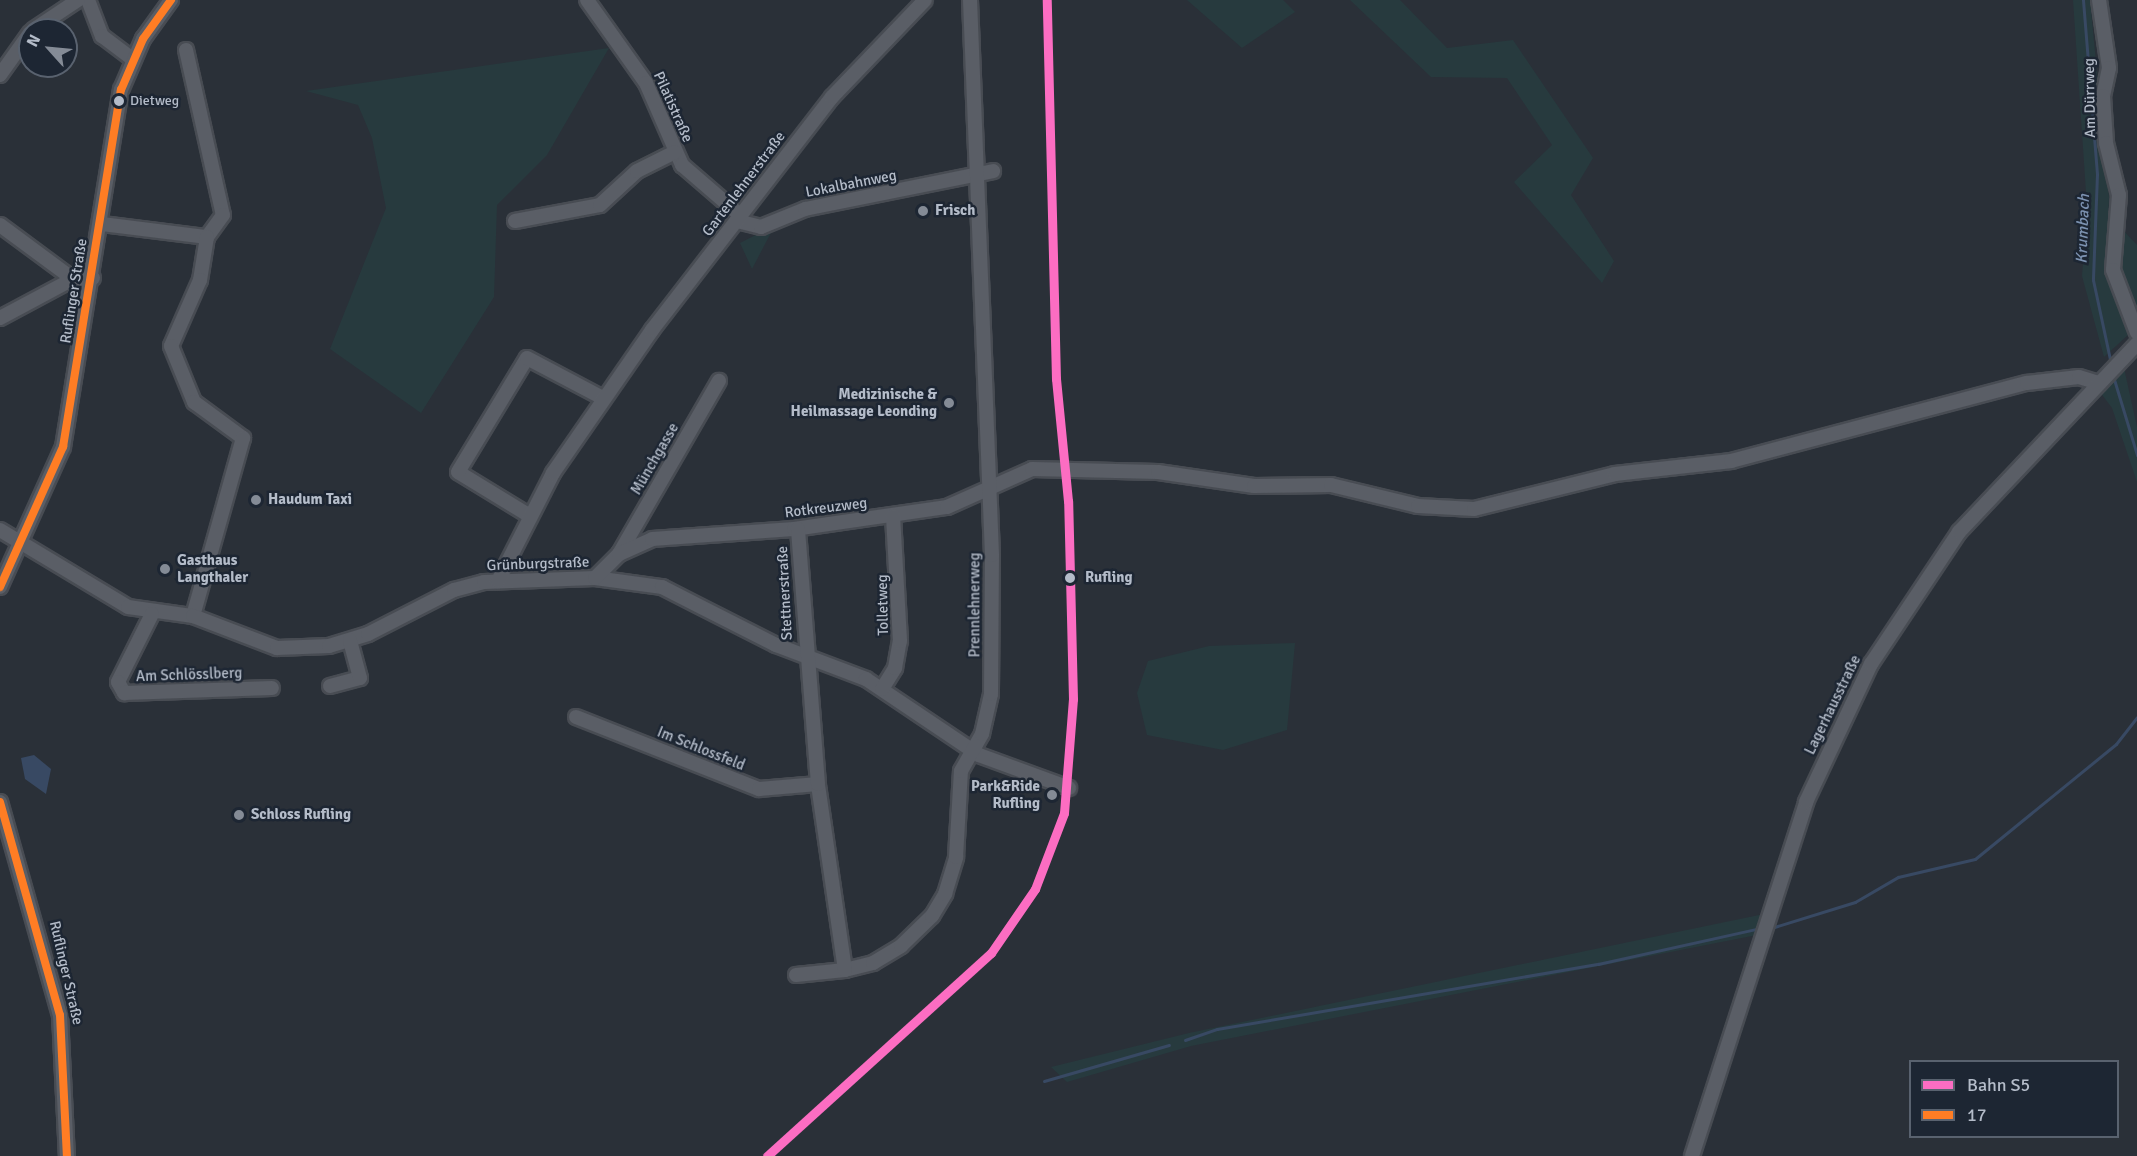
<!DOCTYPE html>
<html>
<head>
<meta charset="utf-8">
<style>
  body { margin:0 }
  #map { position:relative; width:2137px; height:1156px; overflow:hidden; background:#2a3038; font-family:Signika,sans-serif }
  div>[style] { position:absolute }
  .green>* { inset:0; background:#273a3e }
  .water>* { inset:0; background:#384963 }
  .stream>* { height:3px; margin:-1.5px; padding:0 1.5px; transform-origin:1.5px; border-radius:1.5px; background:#384963 }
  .roads { filter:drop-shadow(2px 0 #484c53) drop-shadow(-2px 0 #484c53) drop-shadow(0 2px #484c53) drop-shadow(0 -2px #484c53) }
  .minor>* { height:14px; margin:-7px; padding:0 7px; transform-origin:7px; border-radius:7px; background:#5a5e66 }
  .bus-1>* { height:8px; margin:-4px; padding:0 4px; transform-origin:4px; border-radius:4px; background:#ff7d24 }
  .rail-1>* { height:9px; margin:-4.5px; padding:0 4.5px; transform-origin:4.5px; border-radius:4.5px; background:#fc6dc2 }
  .dots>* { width:16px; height:16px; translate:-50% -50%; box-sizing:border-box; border:3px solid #1d2633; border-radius:50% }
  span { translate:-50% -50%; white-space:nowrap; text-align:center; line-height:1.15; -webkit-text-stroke:5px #1d2633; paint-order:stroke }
  .bus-label { font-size:14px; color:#b4bcc9 }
  .left { translate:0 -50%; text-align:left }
  .street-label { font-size:15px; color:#b4bcc9 }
  .poi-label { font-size:15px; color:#b4bcc9; font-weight:700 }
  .right { translate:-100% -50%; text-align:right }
  .stop-label { font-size:15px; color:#b4bcc9; font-weight:700 }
  .water-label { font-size:16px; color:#7c92b1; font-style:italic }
  .legend { position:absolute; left:1909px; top:1060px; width:210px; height:78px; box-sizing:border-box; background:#1d2633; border:2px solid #59626f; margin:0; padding:8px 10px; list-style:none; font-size:18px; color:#b4bcc9 }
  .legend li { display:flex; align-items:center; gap:12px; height:30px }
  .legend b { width:30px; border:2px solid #59626f }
  .north { position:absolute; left:18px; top:18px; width:60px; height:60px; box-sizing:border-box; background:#1d2633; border:2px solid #59626f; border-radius:50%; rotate:297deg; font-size:16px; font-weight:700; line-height:24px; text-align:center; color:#b4bcc9 }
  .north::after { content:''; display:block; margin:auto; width:21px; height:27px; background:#848b96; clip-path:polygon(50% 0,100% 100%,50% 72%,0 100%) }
</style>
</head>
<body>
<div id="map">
  <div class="green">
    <i style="clip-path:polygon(1187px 0,1283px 0,1295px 12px,1242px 48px)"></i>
    <i style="clip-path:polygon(1350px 0,1400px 0,1447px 48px,1513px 40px,1593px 158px,1571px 195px,1614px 261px,1602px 283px,1514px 182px,1552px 145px,1507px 78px,1431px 77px)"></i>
    <i style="clip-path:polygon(2073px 0,2090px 0,2109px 197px,2107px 261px,2111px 289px,2129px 334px,2104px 357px,2082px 276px,2087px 207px)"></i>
    <i style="clip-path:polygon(609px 48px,547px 155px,497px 205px,494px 297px,421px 413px,330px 349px,386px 208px,372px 138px,358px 105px,306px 91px)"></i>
    <i style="clip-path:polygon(775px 225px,752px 269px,740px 243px)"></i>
    <i style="clip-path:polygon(2120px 227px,2137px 245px,2137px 322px,2119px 273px)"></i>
    <i style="clip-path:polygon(2124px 368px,2137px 427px,2137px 482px,2112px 408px,2100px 392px)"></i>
    <i style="clip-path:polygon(1295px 643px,1287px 730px,1223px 750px,1147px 735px,1137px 693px,1148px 661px,1209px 646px)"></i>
    <i style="clip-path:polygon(1764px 914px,1757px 935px,1191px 1046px,1067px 1082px,1051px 1067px,1189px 1033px)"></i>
  </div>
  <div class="water">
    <i style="clip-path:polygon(34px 755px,51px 769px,46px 794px,25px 779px,21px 758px)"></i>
  </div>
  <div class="stream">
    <i style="left:2083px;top:0;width:175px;rotate:85.4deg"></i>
    <i style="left:2097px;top:174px;width:106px;rotate:92.2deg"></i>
    <i style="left:2093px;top:280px;width:86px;rotate:77.9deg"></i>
    <i style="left:2113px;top:376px;width:83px;rotate:73.1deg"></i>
    <i style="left:1771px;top:928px;width:88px;rotate:-17.2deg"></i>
    <i style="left:1855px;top:902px;width:50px;rotate:-30.2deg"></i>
    <i style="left:1898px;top:877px;width:79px;rotate:-13.2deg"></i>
    <i style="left:1975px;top:859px;width:182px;rotate:-39.2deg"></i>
    <i style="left:2116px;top:744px;width:34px;rotate:-52deg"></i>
    <i style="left:1185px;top:1040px;width:34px;rotate:-19deg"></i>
    <i style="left:1217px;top:1029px;width:387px;rotate:-9.7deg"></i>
    <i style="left:1598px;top:964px;width:167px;rotate:-12.5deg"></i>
    <i style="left:1044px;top:1081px;width:130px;rotate:-16.1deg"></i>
  </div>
  <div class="roads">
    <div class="minor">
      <i style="left:88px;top:0;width:39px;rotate:69deg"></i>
      <i style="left:102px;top:36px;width:39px;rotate:37deg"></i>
      <i style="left:587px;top:0;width:102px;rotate:54.6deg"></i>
      <i style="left:646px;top:83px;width:90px;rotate:66.3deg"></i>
      <i style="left:682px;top:165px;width:78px;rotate:40.8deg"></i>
      <i style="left:2099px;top:0;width:69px;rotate:81.6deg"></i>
      <i style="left:2109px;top:68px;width:29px;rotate:102deg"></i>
      <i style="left:2103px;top:96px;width:47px;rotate:86.3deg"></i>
      <i style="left:2106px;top:143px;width:54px;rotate:76deg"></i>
      <i style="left:2119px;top:195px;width:75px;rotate:94.6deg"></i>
      <i style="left:2113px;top:270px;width:67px;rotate:69.1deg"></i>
      <i style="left:33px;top:30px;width:54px;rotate:-33.7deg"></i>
      <i style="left:186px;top:50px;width:169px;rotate:77.4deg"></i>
      <i style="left:223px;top:215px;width:27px;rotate:126deg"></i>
      <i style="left:0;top:75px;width:52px;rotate:-54.5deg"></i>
      <i style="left:515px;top:221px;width:86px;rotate:-10.7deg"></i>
      <i style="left:600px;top:205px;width:50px;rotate:-42.6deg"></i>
      <i style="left:637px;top:171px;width:42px;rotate:-26.6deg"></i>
      <i style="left:737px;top:221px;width:25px;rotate:14deg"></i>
      <i style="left:761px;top:227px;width:48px;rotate:-22.2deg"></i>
      <i style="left:805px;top:209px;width:192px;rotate:-11.4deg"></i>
      <i style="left:102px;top:224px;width:106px;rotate:7.1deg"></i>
      <i style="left:207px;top:237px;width:44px;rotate:99.2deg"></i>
      <i style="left:200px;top:280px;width:72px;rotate:113.7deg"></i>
      <i style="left:171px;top:346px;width:61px;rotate:67.7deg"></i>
      <i style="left:194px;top:402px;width:61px;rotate:36.3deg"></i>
      <i style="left:243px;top:438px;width:185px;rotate:105.7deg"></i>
      <i style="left:0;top:225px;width:91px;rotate:36.5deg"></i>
      <i style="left:73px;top:279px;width:20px;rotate:-3deg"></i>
      <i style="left:0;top:318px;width:83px;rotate:-28.1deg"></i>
      <i style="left:530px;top:516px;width:84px;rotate:-148.6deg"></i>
      <i style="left:458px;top:472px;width:133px;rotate:-58.8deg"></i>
      <i style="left:527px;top:358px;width:86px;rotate:27.8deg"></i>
      <i style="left:0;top:530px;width:149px;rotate:31deg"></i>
      <i style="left:128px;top:607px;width:66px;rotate:7.9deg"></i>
      <i style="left:193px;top:616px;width:90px;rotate:20.9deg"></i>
      <i style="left:277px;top:648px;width:52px;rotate:-2.2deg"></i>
      <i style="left:329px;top:646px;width:41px;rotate:-17.1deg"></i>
      <i style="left:368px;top:634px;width:97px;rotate:-27.1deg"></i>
      <i style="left:454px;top:590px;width:31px;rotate:-15deg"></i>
      <i style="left:484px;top:582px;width:111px;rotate:-2.1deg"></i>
      <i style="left:595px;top:578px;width:68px;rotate:7.7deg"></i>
      <i style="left:662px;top:587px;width:128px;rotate:27deg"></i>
      <i style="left:776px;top:645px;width:96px;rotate:20.7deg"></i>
      <i style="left:866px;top:679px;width:136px;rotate:33.9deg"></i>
      <i style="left:979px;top:755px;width:96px;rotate:20.1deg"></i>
      <i style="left:619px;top:554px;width:200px;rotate:-60deg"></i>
      <i style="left:595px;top:578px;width:34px;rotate:-45deg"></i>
      <i style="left:619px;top:554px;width:36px;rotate:-24deg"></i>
      <i style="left:652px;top:539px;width:142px;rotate:-4deg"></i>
      <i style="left:794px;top:529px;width:155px;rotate:-8.2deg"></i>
      <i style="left:947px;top:507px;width:93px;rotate:-24.1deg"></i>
      <i style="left:1032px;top:469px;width:126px;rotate:1.4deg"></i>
      <i style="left:1158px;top:472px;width:97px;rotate:8.3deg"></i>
      <i style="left:1254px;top:486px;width:77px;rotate:-0.7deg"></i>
      <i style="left:1331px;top:485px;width:89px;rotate:13.6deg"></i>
      <i style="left:1418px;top:506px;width:56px;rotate:3.1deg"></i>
      <i style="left:1474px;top:509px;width:145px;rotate:-13.9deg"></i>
      <i style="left:1615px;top:474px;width:117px;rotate:-6.4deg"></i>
      <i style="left:1731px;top:461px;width:306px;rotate:-14.8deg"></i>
      <i style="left:2027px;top:383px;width:52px;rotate:-6.6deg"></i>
      <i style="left:2079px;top:377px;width:21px;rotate:17deg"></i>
      <i style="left:498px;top:581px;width:121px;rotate:-63deg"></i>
      <i style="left:553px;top:473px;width:174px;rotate:-55.3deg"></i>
      <i style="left:652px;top:330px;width:294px;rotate:-52.3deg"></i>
      <i style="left:832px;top:97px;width:134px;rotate:-46.2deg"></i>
      <i style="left:0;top:587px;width:154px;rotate:-65.8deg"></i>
      <i style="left:63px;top:447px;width:362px;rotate:-80.8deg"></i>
      <i style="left:121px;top:90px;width:56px;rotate:-66.7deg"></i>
      <i style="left:143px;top:39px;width:48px;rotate:-54.3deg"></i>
      <i style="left:152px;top:614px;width:76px;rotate:116.6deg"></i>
      <i style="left:118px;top:682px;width:13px;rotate:61deg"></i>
      <i style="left:124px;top:693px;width:148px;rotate:-1.9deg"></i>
      <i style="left:330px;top:686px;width:31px;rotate:-15deg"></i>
      <i style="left:360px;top:678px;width:39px;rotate:-105deg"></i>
      <i style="left:882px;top:689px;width:25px;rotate:-58deg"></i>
      <i style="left:895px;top:668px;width:27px;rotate:-80deg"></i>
      <i style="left:900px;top:641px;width:125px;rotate:-93.2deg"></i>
      <i style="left:576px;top:717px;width:197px;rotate:21.5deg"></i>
      <i style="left:759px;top:789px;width:59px;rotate:-4.8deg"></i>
      <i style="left:0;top:802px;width:221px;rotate:74.3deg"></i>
      <i style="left:60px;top:1015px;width:141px;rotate:87.2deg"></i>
      <i style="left:845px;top:970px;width:29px;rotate:-14deg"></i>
      <i style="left:873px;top:963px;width:33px;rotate:-31deg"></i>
      <i style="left:901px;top:946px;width:43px;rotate:-44.1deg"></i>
      <i style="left:932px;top:916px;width:26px;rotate:-59deg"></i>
      <i style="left:945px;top:894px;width:39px;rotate:-73deg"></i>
      <i style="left:956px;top:857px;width:86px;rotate:-86.7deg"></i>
      <i style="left:961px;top:771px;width:43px;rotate:-60.4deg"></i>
      <i style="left:982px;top:734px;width:41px;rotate:-77.3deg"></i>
      <i style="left:991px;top:694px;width:139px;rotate:-89.6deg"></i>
      <i style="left:992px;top:555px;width:555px;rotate:-92.27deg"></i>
      <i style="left:796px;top:975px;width:49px;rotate:-5.8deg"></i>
      <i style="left:845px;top:970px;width:188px;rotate:-98.3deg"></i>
      <i style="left:818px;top:784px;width:256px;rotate:-94.5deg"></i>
      <i style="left:1692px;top:1156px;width:372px;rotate:-72.1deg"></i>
      <i style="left:1806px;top:802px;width:153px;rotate:-64.8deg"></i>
      <i style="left:1871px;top:664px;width:159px;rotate:-56.3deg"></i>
      <i style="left:1959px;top:532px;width:259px;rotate:-46.6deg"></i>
    </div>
  </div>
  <div class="bus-1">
    <i style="left:0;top:587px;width:154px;rotate:-65.8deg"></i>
    <i style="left:63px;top:447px;width:362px;rotate:-80.8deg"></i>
    <i style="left:121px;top:90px;width:56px;rotate:-66.7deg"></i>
    <i style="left:143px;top:39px;width:48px;rotate:-54.3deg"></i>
    <i style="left:0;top:802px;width:221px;rotate:74.3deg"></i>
    <i style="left:60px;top:1015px;width:141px;rotate:87.2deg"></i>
  </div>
  <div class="rail-1">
    <i style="left:767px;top:1156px;width:302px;rotate:-42.2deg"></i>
    <i style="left:991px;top:953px;width:78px;rotate:-55.5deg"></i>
    <i style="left:1035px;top:889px;width:81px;rotate:-69.1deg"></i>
    <i style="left:1064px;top:813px;width:114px;rotate:-85.5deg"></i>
    <i style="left:1073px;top:699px;width:198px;rotate:-91.4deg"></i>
    <i style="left:1068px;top:501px;width:123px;rotate:-95.6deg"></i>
    <i style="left:1056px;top:379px;width:379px;rotate:-91.4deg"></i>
  </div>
  <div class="dots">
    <i style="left:119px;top:101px;background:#b4bcc9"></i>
    <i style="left:923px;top:211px;background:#848b96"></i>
    <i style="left:949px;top:403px;background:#848b96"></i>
    <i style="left:256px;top:500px;background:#848b96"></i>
    <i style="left:165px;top:569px;background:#848b96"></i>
    <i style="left:1070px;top:578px;background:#b4bcc9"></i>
    <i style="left:1052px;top:795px;background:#848b96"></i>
    <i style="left:239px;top:815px;background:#848b96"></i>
  </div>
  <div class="bus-label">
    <span class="left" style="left:130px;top:101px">Dietweg</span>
  </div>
  <div class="street-label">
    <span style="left:2090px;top:98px;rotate:-91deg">Am Dürrweg</span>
    <span style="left:673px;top:107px;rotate:66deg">Pilatistraße</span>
    <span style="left:744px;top:184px;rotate:-53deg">Gartenlehnerstraße</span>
    <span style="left:851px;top:184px;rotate:-11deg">Lokalbahnweg</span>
    <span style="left:74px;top:291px;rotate:-81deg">Ruflinger Straße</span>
    <span style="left:655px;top:459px;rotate:-60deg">Münchgasse</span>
    <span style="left:826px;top:508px;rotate:-7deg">Rotkreuzweg</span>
    <span style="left:538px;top:564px;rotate:-2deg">Grünburgstraße</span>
    <span style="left:785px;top:593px;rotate:-93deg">Stettnerstraße</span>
    <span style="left:883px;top:605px;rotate:-91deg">Tolletweg</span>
    <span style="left:975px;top:605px;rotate:-90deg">Prennlehnerweg</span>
    <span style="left:189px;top:675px;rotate:-2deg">Am Schlösslberg</span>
    <span style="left:1833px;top:705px;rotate:-64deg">Lagerhausstraße</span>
    <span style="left:701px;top:749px;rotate:22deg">Im Schlossfeld</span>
    <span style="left:66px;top:973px;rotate:77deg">Ruflinger Straße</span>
  </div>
  <div class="poi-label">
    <span class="left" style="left:935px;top:211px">Frisch</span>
    <span class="right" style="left:937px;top:403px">Medizinische &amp;<br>Heilmassage Leonding</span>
    <span class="left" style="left:268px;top:500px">Haudum Taxi</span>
    <span class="left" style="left:177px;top:569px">Gasthaus<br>Langthaler</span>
    <span class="right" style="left:1040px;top:795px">Park&amp;Ride<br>Rufling</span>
    <span class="left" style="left:251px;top:815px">Schloss Rufling</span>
  </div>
  <div class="stop-label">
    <span class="left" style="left:1085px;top:578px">Rufling</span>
  </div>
  <div class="water-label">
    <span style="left:2083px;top:229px;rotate:-88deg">Krumbach</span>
  </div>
  <ul class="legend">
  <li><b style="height:8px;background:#fc6dc2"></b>Bahn S5</li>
  <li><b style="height:8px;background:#ff7d24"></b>17</li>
  </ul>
  <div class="north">N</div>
</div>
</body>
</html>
